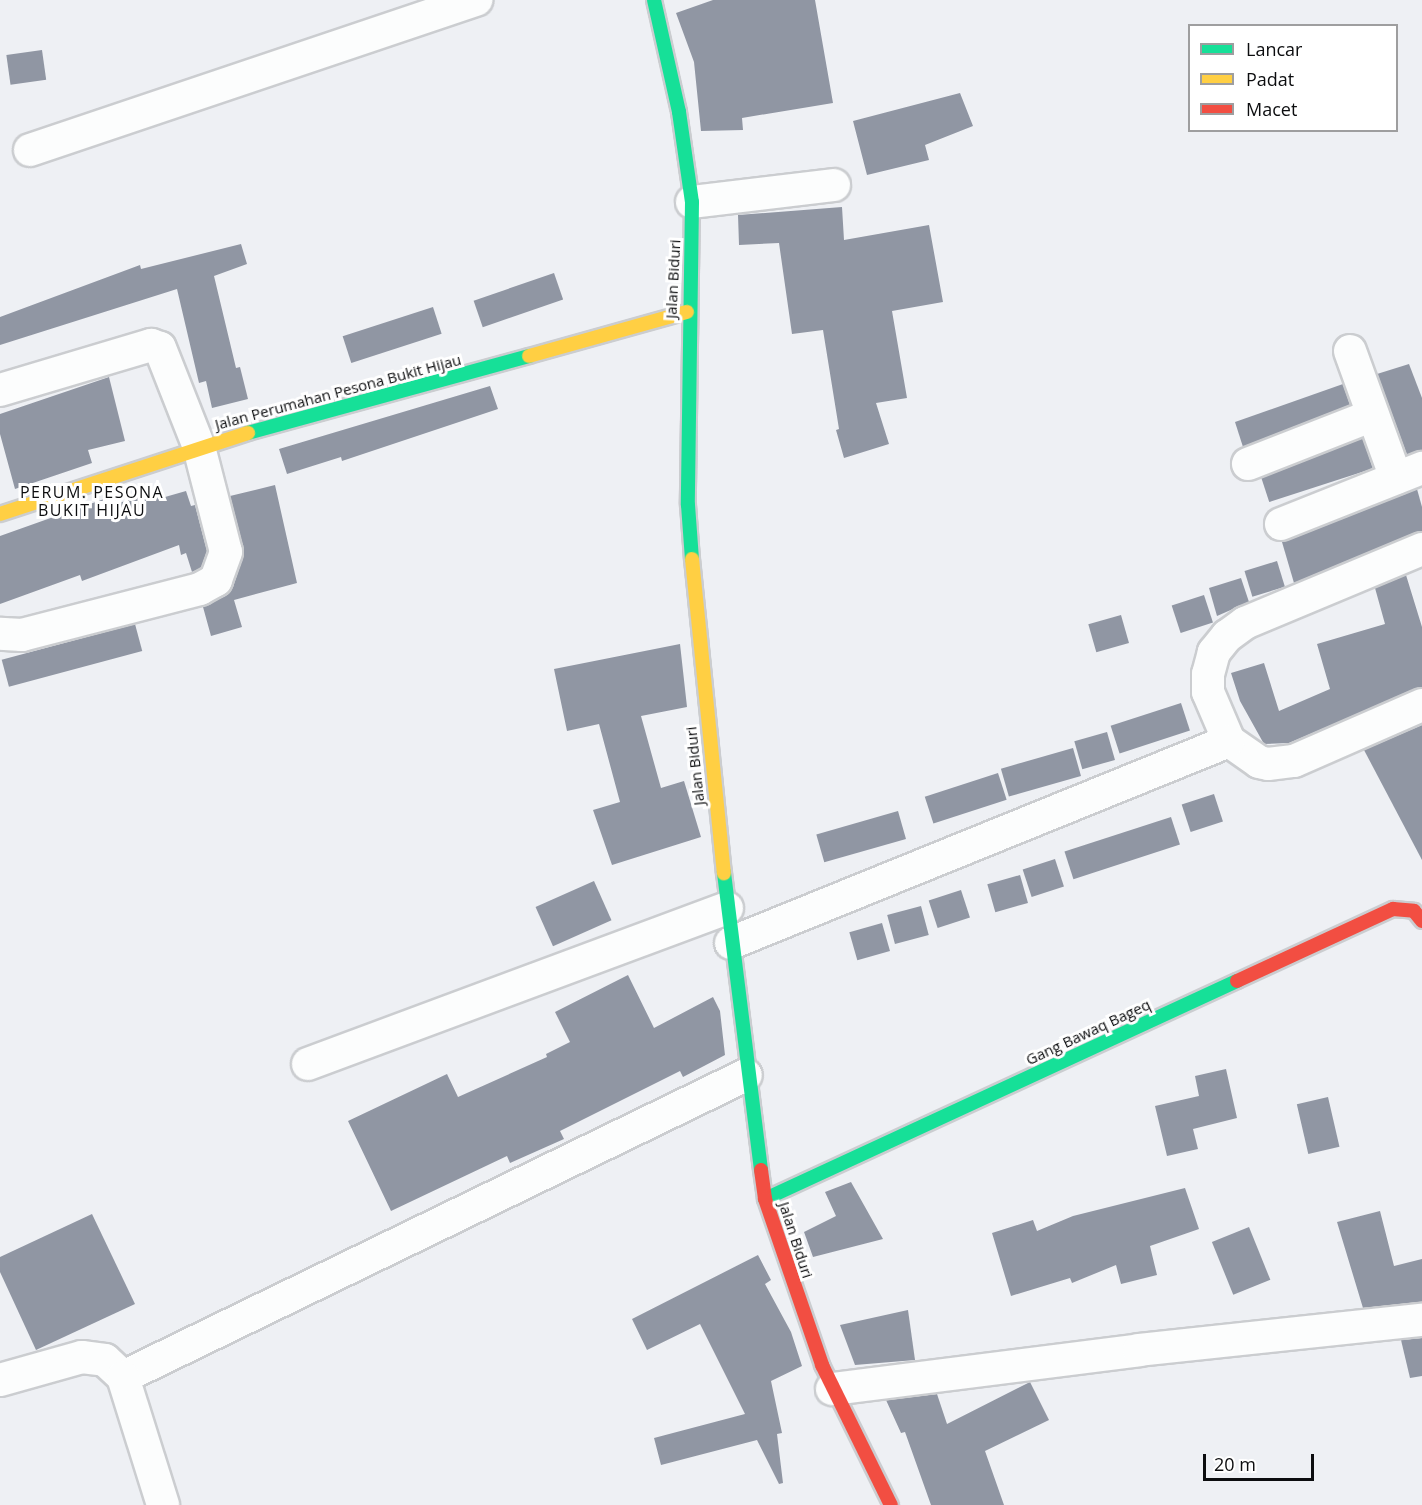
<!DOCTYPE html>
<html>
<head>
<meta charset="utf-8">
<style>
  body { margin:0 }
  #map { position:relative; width:1422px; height:1505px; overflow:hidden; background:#eef0f4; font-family:"Open Sans",sans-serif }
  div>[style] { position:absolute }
  .building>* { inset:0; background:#9096a3; transform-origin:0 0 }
  .roads { filter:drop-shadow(2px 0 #cbcdd0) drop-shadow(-2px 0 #cbcdd0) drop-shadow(0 2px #cbcdd0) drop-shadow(0 -2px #cbcdd0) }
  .street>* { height:32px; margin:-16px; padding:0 16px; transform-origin:16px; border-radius:16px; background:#fcfdfd }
  .fast>* { height:14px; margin:-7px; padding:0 7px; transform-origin:7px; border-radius:7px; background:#16e098 }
  .slow>* { height:14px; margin:-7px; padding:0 7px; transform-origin:7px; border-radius:7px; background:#ffcf43 }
  .jam>* { height:14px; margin:-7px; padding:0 7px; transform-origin:7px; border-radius:7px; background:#f24e42 }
  span { translate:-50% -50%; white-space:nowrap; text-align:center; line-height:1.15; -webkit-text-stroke:6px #fff; paint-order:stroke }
  .street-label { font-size:15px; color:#0c0d0f }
  .neighbourhood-label { font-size:16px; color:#0c0d0f; letter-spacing:1.5px }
  .legend { position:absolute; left:1188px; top:24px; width:210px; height:108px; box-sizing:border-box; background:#fff; border:2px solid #9e9e9f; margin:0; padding:8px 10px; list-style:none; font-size:18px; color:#0c0d0f }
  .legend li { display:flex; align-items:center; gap:12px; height:30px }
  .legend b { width:30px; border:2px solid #9e9e9f }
  .scale { position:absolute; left:1203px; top:1454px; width:111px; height:27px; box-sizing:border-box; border:3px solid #0c0d0f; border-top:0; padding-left:8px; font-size:18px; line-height:21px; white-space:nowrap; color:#0c0d0f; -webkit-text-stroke:4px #fff; paint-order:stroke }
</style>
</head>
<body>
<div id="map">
  <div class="building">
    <i style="clip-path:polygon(713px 0,815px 0,833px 103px,742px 118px,743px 130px,701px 131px,694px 62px,676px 13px)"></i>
    <i style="left:42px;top:50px;width:30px;height:36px;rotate:82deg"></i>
    <i style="clip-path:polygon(960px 93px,973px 126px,925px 145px,929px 160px,867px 175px,853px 121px)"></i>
    <i style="clip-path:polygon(842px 207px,844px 240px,929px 225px,943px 302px,892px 311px,907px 398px,876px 403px,889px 444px,844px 458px,836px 430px,839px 429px,823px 330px,792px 334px,779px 243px,739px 245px,738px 215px)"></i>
    <i style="clip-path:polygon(241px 244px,247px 264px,214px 276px,236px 368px,240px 367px,248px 399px,212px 408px,206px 381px,199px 383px,177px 289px,0 345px,0 317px,140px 265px,141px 269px)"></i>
    <i style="left:554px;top:273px;width:28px;height:85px;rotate:71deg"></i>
    <i style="left:433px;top:307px;width:28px;height:95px;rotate:72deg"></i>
    <i style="clip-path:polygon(1409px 364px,1422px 398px,1422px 450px,1407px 455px,1377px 374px)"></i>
    <i style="clip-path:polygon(109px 377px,125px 441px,88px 450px,92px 463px,15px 489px,0 434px,0 414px)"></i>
    <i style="clip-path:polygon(1343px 384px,1350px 405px,1243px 447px,1235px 422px)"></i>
    <i style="clip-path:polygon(490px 386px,498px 409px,342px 461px,341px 457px,287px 474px,279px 449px)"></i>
    <i style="left:1363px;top:438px;width:32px;height:109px;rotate:72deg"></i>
    <i style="clip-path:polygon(275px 485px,297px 583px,234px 600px,242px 627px,211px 636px,203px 607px,225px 596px,233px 587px,243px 557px,230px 496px)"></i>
    <i style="clip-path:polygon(1417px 489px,1422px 507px,1422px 531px,1294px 583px,1282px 542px)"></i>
    <i style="clip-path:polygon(155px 491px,158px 499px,186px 491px,191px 506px,195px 505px,207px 551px,201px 568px,192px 572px,186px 553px,181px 555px,179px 545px,82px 581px,80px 575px,0 604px,0 536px,104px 499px,107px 507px)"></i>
    <i style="left:1277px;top:561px;width:27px;height:34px;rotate:73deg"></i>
    <i style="clip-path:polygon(1406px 575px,1422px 627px,1422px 687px,1289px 743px,1264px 744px,1240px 701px,1231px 673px,1264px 663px,1279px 711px,1330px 689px,1317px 644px,1385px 624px,1375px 588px)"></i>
    <i style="clip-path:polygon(1241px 578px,1249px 602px,1217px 616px,1209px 588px)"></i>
    <i style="left:1204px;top:595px;width:29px;height:34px;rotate:72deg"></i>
    <i style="left:1121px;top:615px;width:29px;height:34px;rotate:74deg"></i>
    <i style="left:135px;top:624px;width:28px;height:138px;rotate:75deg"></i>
    <i style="clip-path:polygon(680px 644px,687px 707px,641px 716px,661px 788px,684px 781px,701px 837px,612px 865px,593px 810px,620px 802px,599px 724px,567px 731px,554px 669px)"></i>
    <i style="left:1181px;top:703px;width:29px;height:74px;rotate:72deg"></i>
    <i style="clip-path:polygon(1422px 725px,1422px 860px,1364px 750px)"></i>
    <i style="left:1107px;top:732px;width:29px;height:34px;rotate:74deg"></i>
    <i style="left:1073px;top:748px;width:29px;height:75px;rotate:74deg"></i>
    <i style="left:998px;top:773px;width:28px;height:77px;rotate:72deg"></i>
    <i style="left:1214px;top:794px;width:29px;height:34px;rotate:72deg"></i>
    <i style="left:898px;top:811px;width:29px;height:85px;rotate:74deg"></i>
    <i style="left:1171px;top:817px;width:29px;height:112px;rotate:72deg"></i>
    <i style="left:1055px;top:859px;width:29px;height:34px;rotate:72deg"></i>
    <i style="left:1020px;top:875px;width:29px;height:34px;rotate:74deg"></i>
    <i style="left:594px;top:881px;width:43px;height:64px;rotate:66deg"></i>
    <i style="left:961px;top:890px;width:29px;height:34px;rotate:72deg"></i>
    <i style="left:921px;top:906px;width:30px;height:35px;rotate:75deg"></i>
    <i style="left:882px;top:923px;width:29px;height:34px;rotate:74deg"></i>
    <i style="clip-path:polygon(628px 975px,654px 1028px,713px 997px,720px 1011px,725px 1055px,683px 1077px,680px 1071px,560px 1131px,564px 1139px,510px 1163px,507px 1156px,391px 1211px,348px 1121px,447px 1074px,458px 1097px,547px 1057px,546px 1054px,570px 1042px,555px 1012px)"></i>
    <i style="clip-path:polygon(1226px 1069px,1237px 1118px,1193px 1129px,1198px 1149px,1167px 1156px,1155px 1106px,1199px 1096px,1195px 1076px)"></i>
    <i style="left:1328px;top:1097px;width:51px;height:32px;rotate:77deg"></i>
    <i style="clip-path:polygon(851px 1182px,883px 1239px,813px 1257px,804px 1232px,836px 1216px,825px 1192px)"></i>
    <i style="clip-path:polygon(1185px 1188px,1199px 1229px,1150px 1246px,1157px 1275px,1121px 1284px,1116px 1265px,1072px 1283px,1070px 1278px,1011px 1296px,992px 1233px,1033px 1220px,1037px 1231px,1073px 1216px)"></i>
    <i style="clip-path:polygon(1380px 1211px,1394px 1266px,1422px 1259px,1422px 1302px,1363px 1308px,1337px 1222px)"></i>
    <i style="clip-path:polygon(92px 1214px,135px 1304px,36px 1350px,0 1272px,0 1257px)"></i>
    <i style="left:1249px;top:1227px;width:57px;height:40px;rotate:68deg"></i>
    <i style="clip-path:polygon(758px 1255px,771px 1280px,765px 1284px,791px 1332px,802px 1366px,771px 1381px,782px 1433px,777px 1434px,783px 1483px,779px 1484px,757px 1440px,661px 1465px,654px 1438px,745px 1414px,700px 1324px,647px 1350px,632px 1319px)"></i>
    <i style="clip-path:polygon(908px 1310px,915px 1360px,855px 1365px,840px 1325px)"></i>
    <i style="clip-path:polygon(1422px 1338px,1422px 1376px,1410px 1378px,1401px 1340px)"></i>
    <i style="clip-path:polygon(1030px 1382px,1049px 1420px,985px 1451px,1004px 1505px,931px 1505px,905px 1432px,901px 1433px,886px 1400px,937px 1394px,947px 1424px)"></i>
  </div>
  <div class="roads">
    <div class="street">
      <i style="left:30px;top:150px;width:471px;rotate:-18.6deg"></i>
      <i style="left:692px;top:202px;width:143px;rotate:-6.8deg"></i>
      <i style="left:1350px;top:351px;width:135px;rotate:70.1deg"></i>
      <i style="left:0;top:390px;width:158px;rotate:-16.6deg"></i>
      <i style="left:151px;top:345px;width:9px;rotate:18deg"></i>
      <i style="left:160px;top:348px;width:106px;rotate:68.5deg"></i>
      <i style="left:199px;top:447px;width:108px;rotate:75.6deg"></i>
      <i style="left:226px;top:552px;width:30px;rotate:110deg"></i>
      <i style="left:216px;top:580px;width:18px;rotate:151deg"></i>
      <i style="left:200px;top:589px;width:184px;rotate:165.5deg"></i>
      <i style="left:22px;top:635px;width:22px;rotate:-177deg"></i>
      <i style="left:1248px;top:464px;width:134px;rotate:-21.4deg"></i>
      <i style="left:1281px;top:524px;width:152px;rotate:-21.7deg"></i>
      <i style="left:1422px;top:549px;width:192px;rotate:157.3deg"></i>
      <i style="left:1245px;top:623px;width:22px;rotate:144deg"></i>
      <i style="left:1227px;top:636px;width:21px;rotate:129deg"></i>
      <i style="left:1214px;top:652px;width:23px;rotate:105deg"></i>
      <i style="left:1208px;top:674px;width:18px;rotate:90deg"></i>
      <i style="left:1208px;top:692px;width:53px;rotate:66.8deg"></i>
      <i style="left:1229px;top:741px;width:37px;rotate:35deg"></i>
      <i style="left:1259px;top:762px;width:9px;rotate:13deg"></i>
      <i style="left:1268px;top:764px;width:26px;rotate:-7deg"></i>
      <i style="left:1294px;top:761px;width:140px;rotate:-23.6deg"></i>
      <i style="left:731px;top:943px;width:537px;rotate:-22.08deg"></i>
      <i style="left:308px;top:1064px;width:447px;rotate:-20.4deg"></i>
      <i style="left:123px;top:1377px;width:692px;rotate:-25.86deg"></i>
      <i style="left:0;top:1380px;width:85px;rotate:-15.7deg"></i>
      <i style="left:82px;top:1357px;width:23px;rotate:7deg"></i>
      <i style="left:105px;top:1360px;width:25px;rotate:43deg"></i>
      <i style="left:123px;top:1377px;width:134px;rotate:72.6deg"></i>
      <i style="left:832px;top:1389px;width:309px;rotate:-7.2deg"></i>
      <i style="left:1139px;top:1350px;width:285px;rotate:-6.1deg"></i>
    </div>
    <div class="fast">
      <i style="left:654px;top:0;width:115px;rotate:77.4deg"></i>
      <i style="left:679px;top:112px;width:91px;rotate:81.8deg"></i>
      <i style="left:692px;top:202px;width:303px;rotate:90.8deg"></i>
      <i style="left:688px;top:505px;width:54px;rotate:85.8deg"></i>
      <i style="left:248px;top:433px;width:291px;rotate:-15.3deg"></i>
      <i style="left:724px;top:873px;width:299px;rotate:82.9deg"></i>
      <i style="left:765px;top:1199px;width:520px;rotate:-24.79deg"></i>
    </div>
    <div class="slow">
      <i style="left:529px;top:356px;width:164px;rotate:-15.6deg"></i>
      <i style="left:0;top:514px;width:261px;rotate:-18.1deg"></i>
      <i style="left:692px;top:559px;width:316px;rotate:84.2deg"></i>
    </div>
    <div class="jam">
      <i style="left:1237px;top:981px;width:172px;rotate:-24.8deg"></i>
      <i style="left:1393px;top:909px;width:21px;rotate:5deg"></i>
      <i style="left:1414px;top:911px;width:13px;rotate:51deg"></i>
      <i style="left:761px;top:1170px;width:29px;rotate:82deg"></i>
      <i style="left:765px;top:1199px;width:176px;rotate:71deg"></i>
      <i style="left:822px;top:1365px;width:156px;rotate:63.8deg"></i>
    </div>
  </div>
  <div class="street-label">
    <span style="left:673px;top:279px;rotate:-87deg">Jalan Biduri</span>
    <span style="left:338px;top:392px;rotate:-15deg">Jalan Perumahan Pesona Bukit Hijau</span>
    <span style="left:695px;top:766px;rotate:-96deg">Jalan Biduri</span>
    <span style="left:1088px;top:1032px;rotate:-25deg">Gang Bawaq Bageq</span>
    <span style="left:796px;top:1240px;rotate:72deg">Jalan Biduri</span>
  </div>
  <div class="neighbourhood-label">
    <span style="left:92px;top:501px">PERUM. PESONA<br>BUKIT HIJAU</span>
  </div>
  <ul class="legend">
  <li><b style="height:8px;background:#16e098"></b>Lancar</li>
  <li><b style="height:8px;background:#ffcf43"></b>Padat</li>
  <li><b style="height:8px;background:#f24e42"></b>Macet</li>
  </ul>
  <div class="scale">20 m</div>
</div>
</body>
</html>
